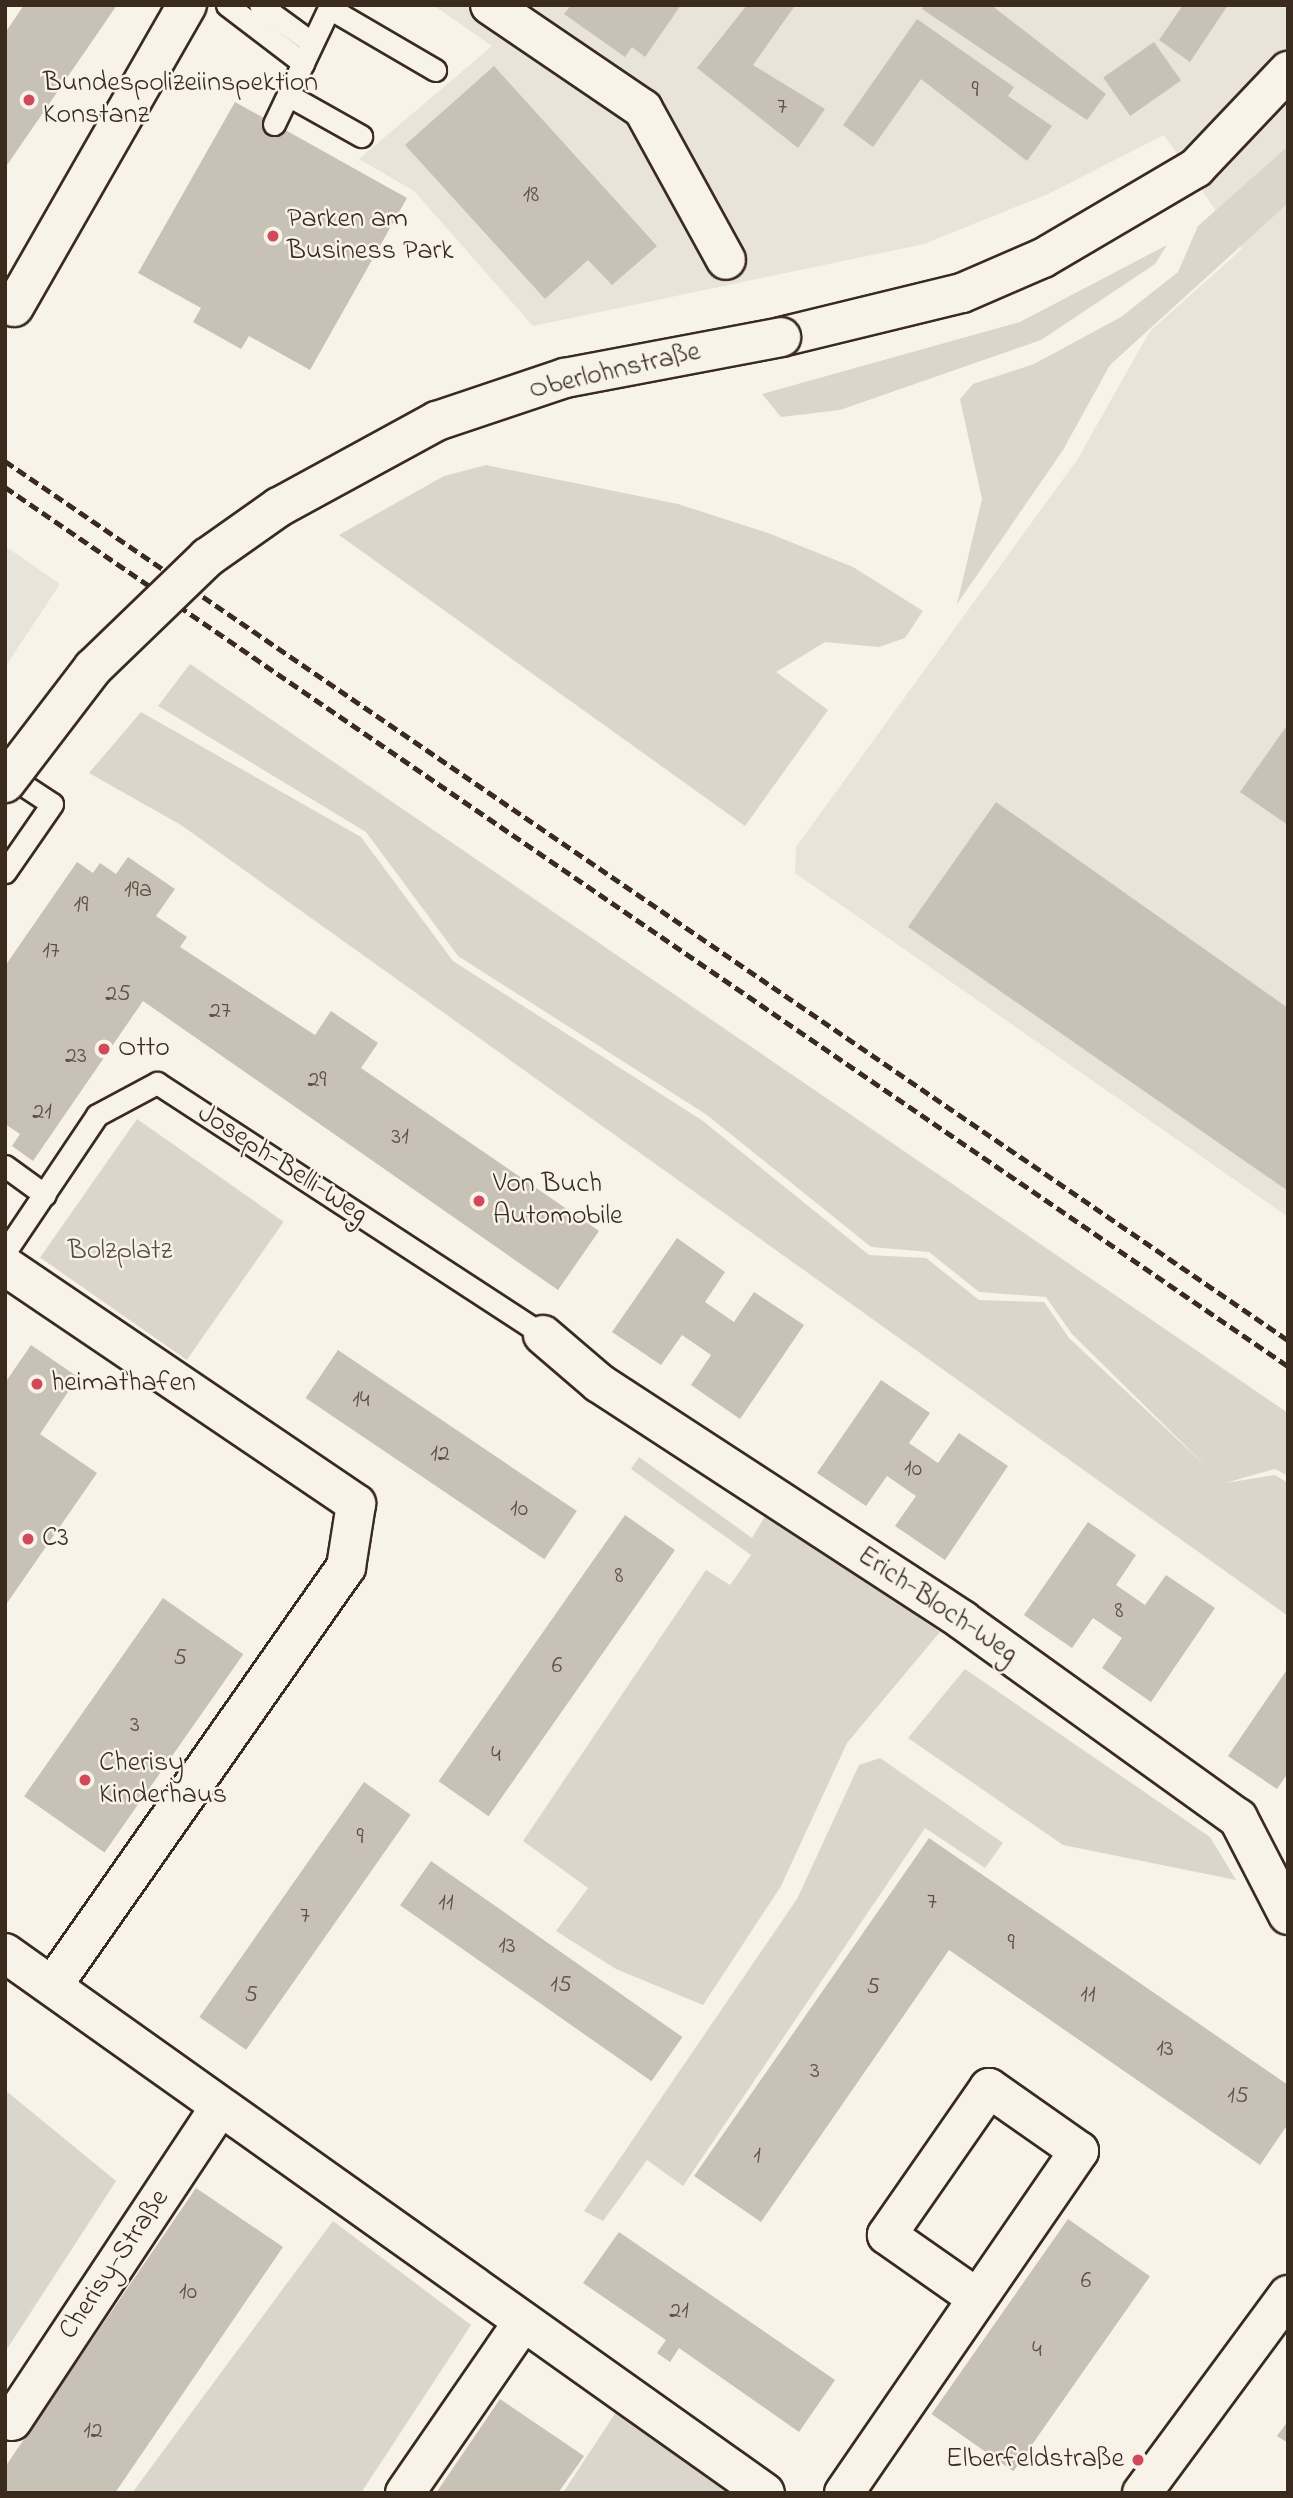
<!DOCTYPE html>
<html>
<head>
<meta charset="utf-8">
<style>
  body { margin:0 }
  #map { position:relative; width:1293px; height:2498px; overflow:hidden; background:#f7f3e8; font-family:"Indie Flower",sans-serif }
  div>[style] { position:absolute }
  .built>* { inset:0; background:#e9e4d9 }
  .green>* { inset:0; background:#dbd6cb; transform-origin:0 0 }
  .building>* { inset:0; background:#c8c1b6; transform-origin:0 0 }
  .roads { filter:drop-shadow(2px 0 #3b2a1e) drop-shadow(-2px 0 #3b2a1e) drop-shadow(0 2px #3b2a1e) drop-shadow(0 -2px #3b2a1e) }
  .service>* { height:21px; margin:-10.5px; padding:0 10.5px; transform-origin:10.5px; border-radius:10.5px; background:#f7f3e8 }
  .minor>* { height:38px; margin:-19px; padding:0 19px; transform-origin:19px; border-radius:19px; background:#f7f3e8 }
  .rail>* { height:5px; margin-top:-2.5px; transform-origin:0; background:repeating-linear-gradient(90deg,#3b2a1e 0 10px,transparent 0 15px) }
  .bridges { filter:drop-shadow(2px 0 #3b2a1e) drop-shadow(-2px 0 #3b2a1e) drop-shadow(0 2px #3b2a1e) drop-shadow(0 -2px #3b2a1e) }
  .minor-bridge>* { height:38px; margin:-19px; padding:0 19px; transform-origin:19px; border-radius:19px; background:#f7f3e8 }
  .dots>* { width:19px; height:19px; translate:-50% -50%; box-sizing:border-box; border:4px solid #f7f3e8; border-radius:50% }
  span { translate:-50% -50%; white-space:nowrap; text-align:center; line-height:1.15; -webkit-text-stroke:5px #f7f3e8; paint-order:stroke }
  .number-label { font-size:24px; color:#5e5044 }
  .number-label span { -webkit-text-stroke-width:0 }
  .poi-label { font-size:28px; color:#3b2a1e }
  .left { translate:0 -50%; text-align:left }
  .right { translate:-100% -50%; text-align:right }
  .street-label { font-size:28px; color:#3b2a1e }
  .park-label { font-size:28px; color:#5b4c41 }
  .frame { position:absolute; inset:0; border:7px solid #3b2a1e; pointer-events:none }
</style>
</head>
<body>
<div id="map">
  <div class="built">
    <i style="clip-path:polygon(433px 5px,1288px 5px,1288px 1217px,795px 873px,796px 847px,1077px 460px,1150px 331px,1242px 249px,1164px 135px,1048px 194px,924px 244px,533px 326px,414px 191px,359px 159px,492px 46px)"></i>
    <i style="clip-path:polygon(5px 546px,60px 584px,5px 667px)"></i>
  </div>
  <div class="green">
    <i style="clip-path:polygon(1288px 146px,1288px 203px,1110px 365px,1063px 450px,957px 604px,982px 499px,960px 399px,973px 384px,1034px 364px,1121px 317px,1178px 272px,1198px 226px)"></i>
    <i style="clip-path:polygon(1167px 245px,1155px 264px,1041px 340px,840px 410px,781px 417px,762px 394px,1020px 322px)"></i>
    <i style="clip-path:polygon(486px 465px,678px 504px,768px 533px,853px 567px,923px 611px,905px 638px,879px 647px,825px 642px,776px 672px,828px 710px,745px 826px,339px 535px,444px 476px)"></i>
    <i style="clip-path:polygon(190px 664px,1288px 1413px,1288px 1476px,1275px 1469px,1225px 1483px,1275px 1475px,1288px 1483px,1288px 1616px,181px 825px,89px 773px,141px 712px,361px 837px,453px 961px,703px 1121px,869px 1255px,926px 1258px,979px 1300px,1044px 1302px,1069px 1338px,1208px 1468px,1072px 1334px,1046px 1297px,979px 1292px,929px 1252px,871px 1247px,707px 1115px,458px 956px,366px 832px,158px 706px)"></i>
    <i style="left:137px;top:1119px;width:179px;height:169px;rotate:35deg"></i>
    <i style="clip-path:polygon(639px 1457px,752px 1538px,767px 1513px,940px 1632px,847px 1743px,781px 1886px,703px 2005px,616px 1969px,556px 1931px,588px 1888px,523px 1841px,706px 1570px,730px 1585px,751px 1555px,631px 1469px)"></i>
    <i style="clip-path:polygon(965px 1669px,1210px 1837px,1236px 1880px,1063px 1845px,908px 1738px)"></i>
    <i style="clip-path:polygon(880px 1758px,1003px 1843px,985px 1868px,925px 1828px,683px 2186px,647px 2160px,603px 2221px,584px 2211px,797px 1899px,859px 1765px)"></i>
    <i style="clip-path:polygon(5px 2090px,116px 2181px,5px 2352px)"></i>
    <i style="clip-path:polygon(333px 2221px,471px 2325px,361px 2493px,132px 2493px)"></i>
    <i style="clip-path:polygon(620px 2406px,732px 2493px,563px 2493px)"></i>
  </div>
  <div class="building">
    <i style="clip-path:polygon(24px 5px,117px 5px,5px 168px,5px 33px)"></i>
    <i style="clip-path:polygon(571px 5px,681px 5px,645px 57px,632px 47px,625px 57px,564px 14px)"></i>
    <i style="clip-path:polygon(747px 5px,794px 7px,753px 65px,825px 109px,798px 148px,697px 68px)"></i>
    <i style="clip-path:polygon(925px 5px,991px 5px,1106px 94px,1087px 120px,922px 9px)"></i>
    <i style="clip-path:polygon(1183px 5px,1228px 5px,1190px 62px,1159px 40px)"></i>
    <i style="clip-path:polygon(917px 19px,1014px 87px,1008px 96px,1052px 126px,1027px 161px,921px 79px,873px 147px,843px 125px)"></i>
    <i style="left:1154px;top:42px;width:47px;height:62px;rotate:55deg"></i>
    <i style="clip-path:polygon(494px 66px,657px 246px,612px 285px,588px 260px,545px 299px,405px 145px)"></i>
    <i style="clip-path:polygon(235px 102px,407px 198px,310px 370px,249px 336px,241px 349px,193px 322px,201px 308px,138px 273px)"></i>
    <i style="clip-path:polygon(1288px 724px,1288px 825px,1240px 792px)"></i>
    <i style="clip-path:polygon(996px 802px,1288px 1008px,1288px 1191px,908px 927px)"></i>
    <i style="clip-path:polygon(128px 857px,175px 889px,156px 916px,187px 937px,180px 947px,315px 1035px,331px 1011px,378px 1043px,361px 1068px,599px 1231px,558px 1290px,143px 1001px,33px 1161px,12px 1146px,20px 1134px,5px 1124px,5px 966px,77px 862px,93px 873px,100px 863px,116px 874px)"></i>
    <i style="clip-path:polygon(677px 1238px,725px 1272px,705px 1302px,734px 1322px,754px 1292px,804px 1325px,740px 1419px,691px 1385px,711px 1355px,682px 1335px,661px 1365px,612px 1332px)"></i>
    <i style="clip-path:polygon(31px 1345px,78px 1377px,40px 1434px,97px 1473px,5px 1606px,5px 1383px)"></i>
    <i style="left:338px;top:1350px;width:288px;height:58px;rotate:34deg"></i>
    <i style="clip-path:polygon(881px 1380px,930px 1413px,909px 1443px,938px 1463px,959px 1433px,1008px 1466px,945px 1560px,895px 1526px,916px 1496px,887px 1476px,866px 1506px,817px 1473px)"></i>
    <i style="left:625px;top:1515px;width:61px;height:325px;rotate:35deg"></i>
    <i style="clip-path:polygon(1088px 1522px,1136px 1555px,1116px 1585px,1145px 1605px,1166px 1575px,1215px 1608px,1151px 1702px,1102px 1668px,1122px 1638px,1093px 1618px,1072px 1648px,1024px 1615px)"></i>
    <i style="left:163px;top:1598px;width:98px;height:242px;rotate:35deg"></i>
    <i style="clip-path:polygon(1288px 1668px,1288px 1773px,1277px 1789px,1228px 1756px)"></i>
    <i style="left:364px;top:1782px;width:57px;height:287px;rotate:35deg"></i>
    <i style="clip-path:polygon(929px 1838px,1288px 2085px,1288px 2124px,1260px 2165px,949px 1950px,761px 2222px,694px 2176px)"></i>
    <i style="left:431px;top:1861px;width:307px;height:54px;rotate:35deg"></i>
    <i style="clip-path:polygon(196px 2188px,283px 2247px,115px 2493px,5px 2493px,5px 2467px)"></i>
    <i style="left:1068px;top:2219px;width:100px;height:238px;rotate:35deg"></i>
    <i style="clip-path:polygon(619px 2232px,835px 2380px,799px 2432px,679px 2348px,670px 2362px,657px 2353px,666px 2340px,583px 2283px)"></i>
    <i style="clip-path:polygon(500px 2399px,584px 2456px,558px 2493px,436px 2493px)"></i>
    <i style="clip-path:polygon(1288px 2421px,1288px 2443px,1277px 2436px)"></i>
  </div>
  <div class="roads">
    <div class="service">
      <i style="left:227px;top:5px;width:96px;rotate:37.3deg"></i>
      <i style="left:260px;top:5px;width:64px;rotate:36.2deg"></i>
      <i style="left:288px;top:95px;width:84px;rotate:29.3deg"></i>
      <i style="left:274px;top:124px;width:128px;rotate:-64.6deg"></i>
      <i style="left:329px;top:8px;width:123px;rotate:30.3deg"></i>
      <i style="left:5px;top:773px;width:56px;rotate:33.4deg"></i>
      <i style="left:52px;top:804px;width:83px;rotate:124.7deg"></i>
      <i style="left:5px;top:1166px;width:49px;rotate:35.9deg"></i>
      <i style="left:5px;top:1252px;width:165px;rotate:-56.1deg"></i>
      <i style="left:97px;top:1115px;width:68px;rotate:-28.1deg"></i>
      <i style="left:157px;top:1083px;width:461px;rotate:33.1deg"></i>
    </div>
    <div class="minor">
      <i style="left:490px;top:5px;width:185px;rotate:34.2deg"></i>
      <i style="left:643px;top:109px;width:172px;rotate:61.2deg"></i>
      <i style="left:14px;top:307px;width:348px;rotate:-60.2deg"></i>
      <i style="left:781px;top:337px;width:186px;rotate:-13.7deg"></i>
      <i style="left:962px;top:293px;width:88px;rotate:-23.4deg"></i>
      <i style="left:1043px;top:258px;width:178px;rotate:-30.5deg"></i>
      <i style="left:1196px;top:168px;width:134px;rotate:-46.5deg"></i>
      <i style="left:5px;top:1266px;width:424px;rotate:34.1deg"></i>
      <i style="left:356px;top:1504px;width:64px;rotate:99deg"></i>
      <i style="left:346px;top:1567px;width:510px;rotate:125.03deg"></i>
      <i style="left:543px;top:1335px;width:74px;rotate:40.6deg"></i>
      <i style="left:599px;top:1383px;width:434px;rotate:33.1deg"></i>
      <i style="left:962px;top:1620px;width:340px;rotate:35.7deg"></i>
      <i style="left:1238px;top:1818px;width:109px;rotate:62.7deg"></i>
      <i style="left:5px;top:1953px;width:932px;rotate:35.39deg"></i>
      <i style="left:12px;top:2421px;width:375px;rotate:-56.5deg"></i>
      <i style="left:405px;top:2493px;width:208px;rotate:-55.4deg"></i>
      <i style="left:844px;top:2493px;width:415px;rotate:-55.5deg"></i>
      <i style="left:1079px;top:2151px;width:110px;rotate:-145deg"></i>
      <i style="left:989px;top:2088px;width:179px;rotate:124.8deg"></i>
      <i style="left:887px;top:2235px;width:110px;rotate:35deg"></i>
      <i style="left:1142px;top:2493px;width:246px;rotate:-53.6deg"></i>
    </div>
  </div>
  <div class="rail">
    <i style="left:5px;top:461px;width:1555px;rotate:34.42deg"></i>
    <i style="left:5px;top:487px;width:1555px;rotate:34.42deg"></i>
  </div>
  <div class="bridges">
    <div class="minor-bridge">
      <i style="left:5px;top:783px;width:145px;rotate:-52.6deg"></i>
      <i style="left:93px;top:668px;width:160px;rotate:-44deg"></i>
      <i style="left:208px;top:557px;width:87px;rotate:-35.2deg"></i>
      <i style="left:279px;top:507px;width:180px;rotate:-28.6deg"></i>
      <i style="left:437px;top:421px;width:135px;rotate:-18.6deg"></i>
      <i style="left:565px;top:378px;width:220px;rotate:-10.7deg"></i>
    </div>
  </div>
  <div class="dots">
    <i style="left:29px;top:100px;background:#d1495b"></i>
    <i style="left:273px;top:236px;background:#d1495b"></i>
    <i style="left:104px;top:1049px;background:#d1495b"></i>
    <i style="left:479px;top:1201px;background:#d1495b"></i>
    <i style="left:37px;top:1384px;background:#d1495b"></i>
    <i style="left:28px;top:1539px;background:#d1495b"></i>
    <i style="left:85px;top:1780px;background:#d1495b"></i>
    <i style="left:1138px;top:2460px;background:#d1495b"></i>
  </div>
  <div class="number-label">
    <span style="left:975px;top:91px">9</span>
    <span style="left:782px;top:108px">7</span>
    <span style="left:531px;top:196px">18</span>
    <span style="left:138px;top:891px">19a</span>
    <span style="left:81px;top:906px">19</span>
    <span style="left:51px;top:952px">17</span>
    <span style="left:118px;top:995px">25</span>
    <span style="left:220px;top:1012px">27</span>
    <span style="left:76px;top:1057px">23</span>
    <span style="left:317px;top:1081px">29</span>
    <span style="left:42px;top:1113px">21</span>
    <span style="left:400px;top:1138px">31</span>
    <span style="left:361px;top:1401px">14</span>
    <span style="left:440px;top:1455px">12</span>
    <span style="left:913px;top:1470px">10</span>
    <span style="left:519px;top:1510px">10</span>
    <span style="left:619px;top:1577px">8</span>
    <span style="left:1119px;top:1612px">8</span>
    <span style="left:180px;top:1659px">5</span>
    <span style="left:557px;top:1667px">6</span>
    <span style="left:135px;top:1726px">3</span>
    <span style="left:496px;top:1756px">4</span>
    <span style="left:360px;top:1838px">9</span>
    <span style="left:932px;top:1903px">7</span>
    <span style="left:446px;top:1904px">11</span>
    <span style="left:305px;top:1917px">7</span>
    <span style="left:1011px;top:1944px">9</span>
    <span style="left:507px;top:1947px">13</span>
    <span style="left:561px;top:1986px">15</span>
    <span style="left:873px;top:1988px">5</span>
    <span style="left:251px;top:1996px">5</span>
    <span style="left:1088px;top:1996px">11</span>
    <span style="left:1165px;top:2050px">13</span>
    <span style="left:815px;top:2072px">3</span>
    <span style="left:1238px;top:2097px">15</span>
    <span style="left:757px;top:2157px">1</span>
    <span style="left:1086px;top:2282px">6</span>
    <span style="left:188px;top:2293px">10</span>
    <span style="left:679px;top:2312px">21</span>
    <span style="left:1037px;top:2351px">4</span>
    <span style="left:93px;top:2432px">12</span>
  </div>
  <div class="poi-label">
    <span class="left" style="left:43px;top:100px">Bundespolizeiinspektion<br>Konstanz</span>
    <span class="left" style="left:287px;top:236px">Parken am<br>Business Park</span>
    <span class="left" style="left:118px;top:1049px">Otto</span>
    <span class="left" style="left:493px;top:1201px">Von Buch<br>Automobile</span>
    <span class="left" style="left:51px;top:1384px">heimathafen</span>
    <span class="left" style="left:42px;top:1539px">C3</span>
    <span class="left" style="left:99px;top:1780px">Cherisy<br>Kinderhaus</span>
    <span class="right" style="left:1124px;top:2460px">Elberfeldstraße</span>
  </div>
  <div class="street-label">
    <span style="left:615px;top:372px;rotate:-13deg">Oberlohnstraße</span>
    <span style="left:282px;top:1165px;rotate:33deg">Joseph-Belli-Weg</span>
    <span style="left:937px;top:1606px;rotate:34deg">Erich-Bloch-Weg</span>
    <span style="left:115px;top:2265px;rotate:-56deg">Cherisy-Straße</span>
  </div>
  <div class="park-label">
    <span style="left:120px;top:1252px">Bolzplatz</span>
  </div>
  <div class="frame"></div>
</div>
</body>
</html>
